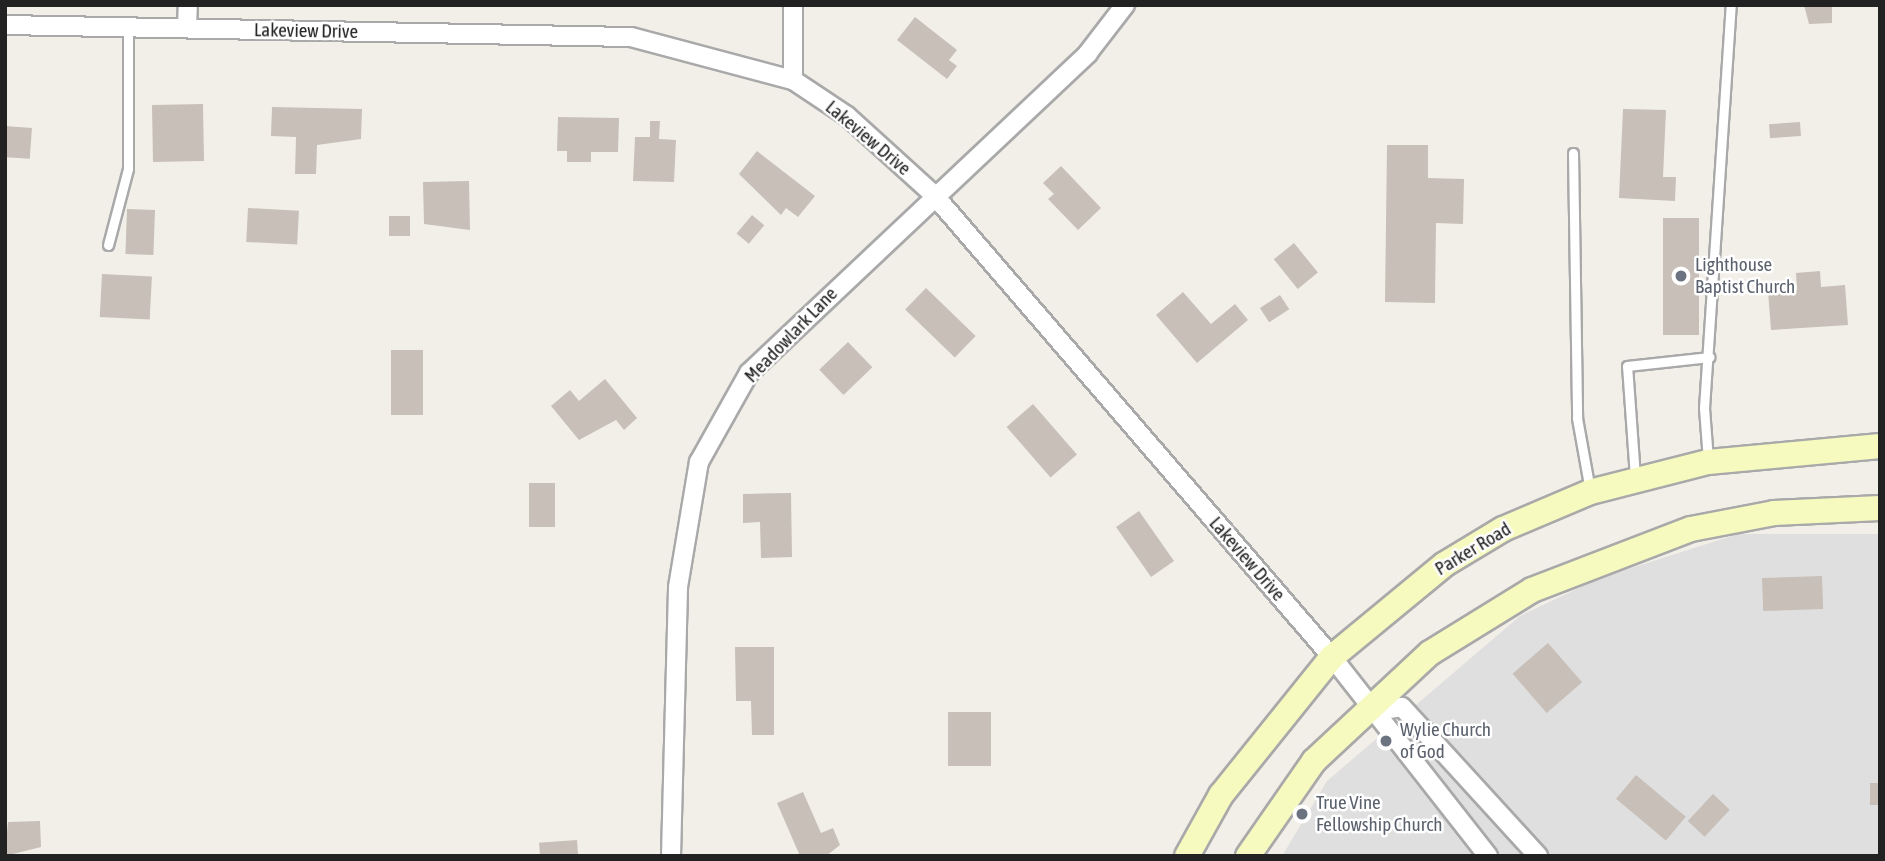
<!DOCTYPE html>
<html>
<head>
<meta charset="utf-8">
<style>
  body { margin:0 }
  #map { position:relative; width:1885px; height:861px; overflow:hidden; background:#f2efe9; font-family:"Asap Condensed",sans-serif }
  div>[style] { position:absolute }
  .residential>* { inset:0; background:#e0dfdf }
  .building>* { inset:0; background:#c7bfb8; transform-origin:0 0 }
  .roads { filter:drop-shadow(2px 0 #a9a9a9) drop-shadow(-2px 0 #a9a9a9) drop-shadow(0 2px #a9a9a9) drop-shadow(0 -2px #a9a9a9) }
  .lane>* { height:9px; margin:-4.5px; padding:0 4.5px; transform-origin:4.5px; border-radius:4.5px; background:#fff }
  .street>* { height:18px; margin:-9px; padding:0 9px; transform-origin:9px; border-radius:9px; background:#fff }
  .secondary>* { height:24px; margin:-12px; padding:0 12px; transform-origin:12px; border-radius:12px; background:#f7fabf }
  .dots>* { width:19px; height:19px; translate:-50% -50%; box-sizing:border-box; border:4px solid #fff; border-radius:50% }
  span { translate:-50% -50%; white-space:nowrap; text-align:center; line-height:1.15; -webkit-text-stroke:5px #fff; paint-order:stroke }
  .street-label { font-size:19px; color:#222 }
  .worship-label { font-size:19px; color:#5b616d }
  .left { translate:0 -50%; text-align:left }
  .frame { position:absolute; inset:0; border:7px solid #222; pointer-events:none }
</style>
</head>
<body>
<div id="map">
  <div class="residential">
    <i style="clip-path:polygon(1738px 534px,1880px 534px,1880px 856px,1282px 856px,1327px 781px,1520px 616px,1600px 578px)"></i>
  </div>
  <div class="building">
    <i style="clip-path:polygon(1804px 5px,1832px 5px,1832px 23px,1809px 24px)"></i>
    <i style="clip-path:polygon(915px 17px,957px 50px,949px 60px,957px 66px,947px 79px,897px 40px)"></i>
    <i style="left:203px;top:104px;width:57px;height:51px;rotate:89deg"></i>
    <i style="clip-path:polygon(272px 107px,362px 109px,361px 139px,317px 145px,316px 174px,295px 174px,296px 137px,271px 136px)"></i>
    <i style="clip-path:polygon(1623px 109px,1666px 110px,1663px 177px,1676px 177px,1675px 201px,1619px 198px)"></i>
    <i style="clip-path:polygon(558px 117px,619px 118px,618px 152px,591px 152px,591px 162px,567px 162px,567px 151px,557px 151px)"></i>
    <i style="clip-path:polygon(650px 121px,660px 121px,659px 139px,676px 140px,674px 182px,633px 181px,635px 137px,650px 137px)"></i>
    <i style="left:1800px;top:122px;width:14px;height:31px;rotate:86deg"></i>
    <i style="left:5px;top:126px;width:27px;height:31px;rotate:4deg"></i>
    <i style="clip-path:polygon(1387px 145px,1428px 145px,1428px 178px,1464px 179px,1463px 224px,1436px 223px,1435px 303px,1385px 302px)"></i>
    <i style="clip-path:polygon(757px 151px,815px 196px,798px 217px,786px 208px,781px 215px,739px 174px)"></i>
    <i style="clip-path:polygon(1061px 166px,1101px 208px,1078px 230px,1048px 199px,1054px 194px,1043px 183px)"></i>
    <i style="clip-path:polygon(469px 181px,470px 230px,424px 224px,423px 182px)"></i>
    <i style="left:248px;top:208px;width:51px;height:34px;rotate:3deg"></i>
    <i style="left:127px;top:209px;width:28px;height:45px;rotate:2deg"></i>
    <i style="left:752px;top:215px;width:16px;height:24px;rotate:40deg"></i>
    <i style="left:410px;top:216px;width:20px;height:21px;rotate:90deg"></i>
    <i style="left:1663px;top:218px;width:36px;height:117px"></i>
    <i style="left:1294px;top:243px;width:38px;height:26px;rotate:51deg"></i>
    <i style="clip-path:polygon(1820px 271px,1821px 287px,1845px 285px,1848px 325px,1771px 330px,1768px 291px,1797px 290px,1796px 273px)"></i>
    <i style="left:102px;top:274px;width:50px;height:43px;rotate:3deg"></i>
    <i style="left:926px;top:288px;width:69px;height:30px;rotate:44deg"></i>
    <i style="clip-path:polygon(1183px 292px,1211px 324px,1235px 304px,1248px 320px,1197px 363px,1156px 315px)"></i>
    <i style="left:1280px;top:295px;width:17px;height:24px;rotate:57deg"></i>
    <i style="left:848px;top:342px;width:35px;height:40px;rotate:46deg"></i>
    <i style="left:391px;top:350px;width:32px;height:65px"></i>
    <i style="clip-path:polygon(605px 379px,637px 418px,624px 430px,616px 420px,579px 440px,551px 406px,570px 390px,579px 401px)"></i>
    <i style="left:1033px;top:404px;width:67px;height:35px;rotate:49deg"></i>
    <i style="left:555px;top:483px;width:44px;height:26px;rotate:90deg"></i>
    <i style="clip-path:polygon(791px 493px,792px 557px,761px 558px,760px 522px,743px 523px,743px 494px)"></i>
    <i style="left:1139px;top:511px;width:61px;height:28px;rotate:55deg"></i>
    <i style="left:1822px;top:576px;width:33px;height:60px;rotate:88deg"></i>
    <i style="left:1548px;top:643px;width:52px;height:47px;rotate:49deg"></i>
    <i style="clip-path:polygon(735px 647px,774px 647px,774px 735px,752px 735px,751px 701px,736px 701px)"></i>
    <i style="left:948px;top:712px;width:43px;height:54px"></i>
    <i style="left:1636px;top:775px;width:65px;height:31px;rotate:40deg"></i>
    <i style="left:1870px;top:783px;width:10px;height:22px"></i>
    <i style="clip-path:polygon(803px 792px,821px 833px,833px 828px,840px 845px,826px 856px,800px 856px,777px 803px)"></i>
    <i style="left:1713px;top:794px;width:23px;height:37px;rotate:43deg"></i>
    <i style="clip-path:polygon(40px 821px,41px 847px,5px 856px,8px 822px)"></i>
    <i style="left:577px;top:840px;width:16px;height:38px;rotate:86deg"></i>
  </div>
  <div class="roads">
    <div class="lane">
      <i style="left:1573px;top:153px;width:265px;rotate:89.1deg"></i>
      <i style="left:1577px;top:418px;width:73px;rotate:79.8deg"></i>
      <i style="left:108px;top:245px;width:79px;rotate:-75.3deg"></i>
      <i style="left:128px;top:169px;width:142px;rotate:-90deg"></i>
      <i style="left:1708px;top:460px;width:52px;rotate:-94.4deg"></i>
      <i style="left:1704px;top:408px;width:404px;rotate:-86.2deg"></i>
      <i style="left:1635px;top:477px;width:111px;rotate:-94.1deg"></i>
      <i style="left:1627px;top:366px;width:83px;rotate:-6.2deg"></i>
    </div>
    <div class="street">
      <i style="left:5px;top:25px;width:626px;rotate:1.1deg"></i>
      <i style="left:631px;top:37px;width:168px;rotate:14.9deg"></i>
      <i style="left:793px;top:80px;width:65px;rotate:33.7deg"></i>
      <i style="left:847px;top:116px;width:118px;rotate:42.2deg"></i>
      <i style="left:934px;top:195px;width:610px;rotate:49.26deg"></i>
      <i style="left:1332px;top:657px;width:253px;rotate:51.9deg"></i>
      <i style="left:187px;top:28px;width:23px;rotate:-88deg"></i>
      <i style="left:793px;top:80px;width:75px;rotate:-90deg"></i>
      <i style="left:1370px;top:712px;width:32px;rotate:-9deg"></i>
      <i style="left:1402px;top:707px;width:202px;rotate:47.6deg"></i>
      <i style="left:671px;top:856px;width:269px;rotate:-88.5deg"></i>
      <i style="left:678px;top:587px;width:127px;rotate:-80.5deg"></i>
      <i style="left:699px;top:462px;width:102px;rotate:-60.7deg"></i>
      <i style="left:749px;top:373px;width:466px;rotate:-43.3deg"></i>
      <i style="left:1088px;top:53px;width:61px;rotate:-52.4deg"></i>
    </div>
    <div class="secondary">
      <i style="left:1187px;top:856px;width:70px;rotate:-60.9deg"></i>
      <i style="left:1221px;top:795px;width:177px;rotate:-51.2deg"></i>
      <i style="left:1332px;top:657px;width:146px;rotate:-39.5deg"></i>
      <i style="left:1445px;top:564px;width:68px;rotate:-31.1deg"></i>
      <i style="left:1503px;top:529px;width:95px;rotate:-23deg"></i>
      <i style="left:1590px;top:492px;width:122px;rotate:-14.3deg"></i>
      <i style="left:1708px;top:462px;width:173px;rotate:-5.3deg"></i>
      <i style="left:1248px;top:856px;width:116px;rotate:-55.2deg"></i>
      <i style="left:1314px;top:761px;width:158px;rotate:-43deg"></i>
      <i style="left:1430px;top:653px;width:120px;rotate:-31.7deg"></i>
      <i style="left:1532px;top:590px;width:170px;rotate:-21deg"></i>
      <i style="left:1691px;top:529px;width:85px;rotate:-10.9deg"></i>
      <i style="left:1774px;top:513px;width:106px;rotate:-2.7deg"></i>
    </div>
  </div>
  <div class="dots">
    <i style="left:1681px;top:276px;background:#6b7280"></i>
    <i style="left:1386px;top:741px;background:#6b7280"></i>
    <i style="left:1302px;top:814px;background:#6b7280"></i>
  </div>
  <div class="street-label">
    <span style="left:306px;top:31px;rotate:1deg">Lakeview Drive</span>
    <span style="left:868px;top:138px;rotate:40deg">Lakeview Drive</span>
    <span style="left:791px;top:335px;rotate:-46deg">Meadowlark Lane</span>
    <span style="left:1473px;top:549px;rotate:-31deg">Parker Road</span>
    <span style="left:1247px;top:559px;rotate:49deg">Lakeview Drive</span>
  </div>
  <div class="worship-label">
    <span class="left" style="left:1695px;top:276px">Lighthouse<br>Baptist Church</span>
    <span class="left" style="left:1400px;top:741px">Wylie Church<br>of God</span>
    <span class="left" style="left:1316px;top:814px">True Vine<br>Fellowship Church</span>
  </div>
  <div class="frame"></div>
</div>
</body>
</html>
